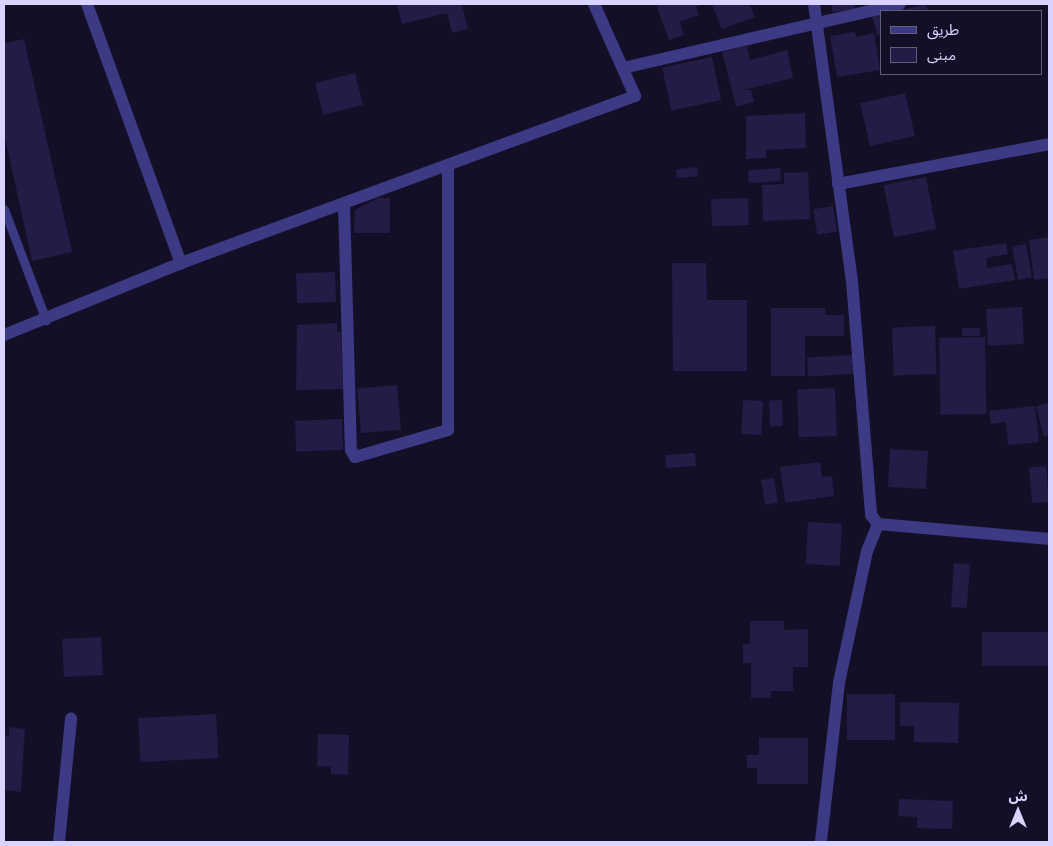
<!DOCTYPE html>
<html>
<head>
<meta charset="utf-8">
<style>
  body { margin:0 }
  #map { position:relative; width:1053px; height:846px; overflow:hidden; background:#130f26; font-family:"Open Sans","Noto Sans Arabic",sans-serif }
  div>[style] { position:absolute }
  .building>* { inset:0; background:#241b47; transform-origin:0 0 }
  .lane>* { height:9px; margin:-4.5px; padding:0 4.5px; transform-origin:4.5px; border-radius:4.5px; background:#3d3a85 }
  .street>* { height:12px; margin:-6px; padding:0 6px; transform-origin:6px; border-radius:6px; background:#3d3a85 }
  span { translate:-50% -50%; white-space:nowrap; text-align:center; line-height:1.15; -webkit-text-stroke:4px #130f26; paint-order:stroke }
  .frame { position:absolute; inset:0; border:5px solid #d9d4ff; pointer-events:none }
  .legend { position:absolute; left:880px; top:10px; width:162px; height:65px; box-sizing:border-box; background:#130f26; border:1px solid #625e7d; margin:0; padding:6px 9px; list-style:none; font-size:15px; color:#d9d4ff }
  .legend li { display:flex; align-items:center; gap:10px; height:25px }
  .legend b { width:25px; border:1px solid #625e7d }
  .north { position:absolute; left:993px; top:786px; width:50px; height:50px; -webkit-text-stroke:4px #130f26; paint-order:stroke; rotate:0deg; font-size:14px; font-weight:700; line-height:20px; text-align:center; color:#d9d4ff }
  .north::after { content:''; display:block; margin:auto; width:18px; height:22px; background:#d9d4ff; clip-path:polygon(50% 0,100% 100%,50% 72%,0 100%) }
</style>
</head>
<body>
<div id="map">
  <div class="building">
    <i style="clip-path:polygon(397px 4px,462px 5px,468px 29px,452px 33px,447px 13px,402px 24px)"></i>
    <i style="clip-path:polygon(656px 4px,703px 4px,696px 7px,699px 15px,680px 22px,684px 35px,669px 40px)"></i>
    <i style="clip-path:polygon(749px 4px,755px 17px,722px 29px,712px 5px)"></i>
    <i style="clip-path:polygon(855px 4px,855px 9px,833px 12px,831px 5px)"></i>
    <i style="clip-path:polygon(926px 4px,928px 11px,896px 11px)"></i>
    <i style="clip-path:polygon(882px 14px,882px 34px,877px 35px,872px 16px)"></i>
    <i style="clip-path:polygon(855px 32px,856px 37px,874px 33px,880px 70px,837px 77px,830px 36px)"></i>
    <i style="clip-path:polygon(24px 39px,72px 252px,32px 261px,4px 133px,4px 43px)"></i>
    <i style="clip-path:polygon(747px 46px,750px 60px,787px 50px,793px 78px,743px 90px,751px 90px,754px 102px,736px 107px,722px 52px)"></i>
    <i style="left:712px;top:57px;width:44px;height:51px;rotate:78deg"></i>
    <i style="left:355px;top:73px;width:33px;height:41px;rotate:76deg"></i>
    <i style="left:905px;top:93px;width:44px;height:46px;rotate:77deg"></i>
    <i style="clip-path:polygon(805px 113px,806px 148px,766px 150px,766px 158px,746px 159px,746px 116px)"></i>
    <i style="left:697px;top:167px;width:9px;height:21px;rotate:84deg"></i>
    <i style="left:780px;top:168px;width:13px;height:32px;rotate:86deg"></i>
    <i style="clip-path:polygon(808px 172px,810px 219px,763px 221px,762px 185px,784px 184px,784px 173px)"></i>
    <i style="left:926px;top:177px;width:53px;height:43px;rotate:79deg"></i>
    <i style="clip-path:polygon(378px 198px,390px 198px,390px 233px,354px 233px,355px 210px)"></i>
    <i style="left:748px;top:198px;width:27px;height:37px;rotate:88deg"></i>
    <i style="left:833px;top:206px;width:26px;height:20px;rotate:81deg"></i>
    <i style="clip-path:polygon(1049px 237px,1049px 278px,1034px 280px,1029px 240px)"></i>
    <i style="clip-path:polygon(1006px 243px,1008px 254px,986px 258px,987px 268px,1012px 264px,1015px 280px,959px 289px,953px 251px)"></i>
    <i style="left:1026px;top:244px;width:34px;height:14px;rotate:80deg"></i>
    <i style="clip-path:polygon(672px 263px,706px 263px,707px 300px,747px 300px,747px 371px,673px 371px)"></i>
    <i style="left:335px;top:272px;width:30px;height:39px;rotate:88deg"></i>
    <i style="left:1022px;top:307px;width:37px;height:36px;rotate:87deg"></i>
    <i style="clip-path:polygon(771px 308px,825px 308px,825px 315px,844px 315px,844px 336px,805px 336px,805px 376px,771px 376px)"></i>
    <i style="clip-path:polygon(337px 323px,337px 332px,341px 332px,343px 389px,296px 390px,297px 325px)"></i>
    <i style="left:935px;top:326px;width:48px;height:43px;rotate:88deg"></i>
    <i style="left:962px;top:328px;width:18px;height:8px"></i>
    <i style="left:985px;top:337px;width:77px;height:46px;rotate:89deg"></i>
    <i style="left:853px;top:355px;width:19px;height:46px;rotate:87deg"></i>
    <i style="left:397px;top:385px;width:45px;height:40px;rotate:85deg"></i>
    <i style="left:835px;top:388px;width:48px;height:38px;rotate:88deg"></i>
    <i style="left:743px;top:400px;width:20px;height:34px;rotate:3deg"></i>
    <i style="left:782px;top:400px;width:26px;height:13px;rotate:88deg"></i>
    <i style="clip-path:polygon(1049px 403px,1049px 435px,1044px 437px,1036px 406px)"></i>
    <i style="clip-path:polygon(1035px 406px,1039px 442px,1008px 445px,1006px 422px,991px 424px,989px 411px)"></i>
    <i style="left:342px;top:419px;width:31px;height:47px;rotate:88deg"></i>
    <i style="left:890px;top:449px;width:38px;height:38px;rotate:3deg"></i>
    <i style="left:695px;top:453px;width:13px;height:30px;rotate:86deg"></i>
    <i style="clip-path:polygon(820px 462px,822px 477px,832px 476px,834px 496px,785px 503px,780px 467px)"></i>
    <i style="left:1046px;top:466px;width:36px;height:17px;rotate:85deg"></i>
    <i style="left:774px;top:478px;width:25px;height:13px;rotate:81deg"></i>
    <i style="left:808px;top:522px;width:34px;height:42px;rotate:3deg"></i>
    <i style="left:954px;top:563px;width:16px;height:44px;rotate:4deg"></i>
    <i style="clip-path:polygon(750px 621px,784px 621px,784px 630px,808px 629px,808px 667px,793px 667px,793px 691px,771px 691px,771px 698px,751px 698px,751px 663px,743px 663px,743px 644px,750px 644px)"></i>
    <i style="left:1049px;top:632px;width:34px;height:67px;rotate:90deg"></i>
    <i style="left:101px;top:637px;width:38px;height:39px;rotate:87deg"></i>
    <i style="left:847px;top:694px;width:48px;height:46px"></i>
    <i style="clip-path:polygon(900px 702px,959px 703px,958px 743px,914px 742px,914px 726px,900px 726px)"></i>
    <i style="left:216px;top:714px;width:44px;height:78px;rotate:87deg"></i>
    <i style="clip-path:polygon(9px 727px,25px 729px,21px 792px,4px 790px,4px 735px,9px 736px)"></i>
    <i style="clip-path:polygon(318px 734px,349px 735px,348px 775px,331px 774px,331px 767px,317px 766px)"></i>
    <i style="clip-path:polygon(759px 738px,808px 738px,808px 784px,757px 784px,757px 768px,747px 768px,747px 755px,759px 755px)"></i>
    <i style="clip-path:polygon(899px 799px,953px 801px,952px 829px,917px 828px,917px 817px,898px 816px)"></i>
  </div>
  <div class="lane">
    <i style="left:4px;top:209px;width:119px;rotate:69.3deg"></i>
  </div>
  <div class="street">
    <i style="left:87px;top:4px;width:276px;rotate:70.1deg"></i>
    <i style="left:181px;top:263px;width:484px;rotate:-20.2deg"></i>
    <i style="left:635px;top:96px;width:101px;rotate:-114deg"></i>
    <i style="left:814px;top:4px;width:281px;rotate:82.2deg"></i>
    <i style="left:852px;top:282px;width:234px;rotate:85.3deg"></i>
    <i style="left:871px;top:515px;width:11px;rotate:52deg"></i>
    <i style="left:878px;top:524px;width:29px;rotate:112deg"></i>
    <i style="left:867px;top:551px;width:135px;rotate:102deg"></i>
    <i style="left:839px;top:683px;width:160px;rotate:96.5deg"></i>
    <i style="left:623px;top:68px;width:284px;rotate:-13deg"></i>
    <i style="left:838px;top:184px;width:215px;rotate:-10.7deg"></i>
    <i style="left:344px;top:203px;width:247px;rotate:88.4deg"></i>
    <i style="left:351px;top:450px;width:8px;rotate:60deg"></i>
    <i style="left:355px;top:457px;width:97px;rotate:-16.2deg"></i>
    <i style="left:448px;top:430px;width:265px;rotate:-90deg"></i>
    <i style="left:4px;top:335px;width:191px;rotate:-22.1deg"></i>
    <i style="left:878px;top:524px;width:172px;rotate:5deg"></i>
    <i style="left:59px;top:842px;width:124px;rotate:-84.4deg"></i>
  </div>
  <div class="frame"></div>
  <ul class="legend">
  <li><b style="height:6px;background:#3d3a85"></b>طريق</li>
  <li><b style="height:14px;background:#241b47"></b>مبنى</li>
  </ul>
  <div class="north">ش</div>
</div>
</body>
</html>
